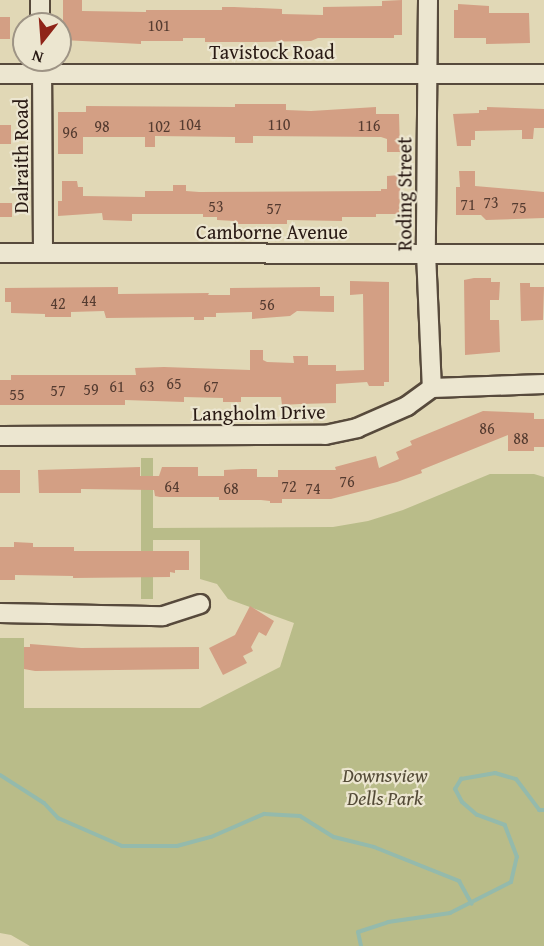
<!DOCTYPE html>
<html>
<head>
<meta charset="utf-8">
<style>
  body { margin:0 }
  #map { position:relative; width:544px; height:946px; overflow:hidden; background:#e1d8b6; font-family:"Gentium Book Plus",serif }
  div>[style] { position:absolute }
  .green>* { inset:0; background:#b9bc89 }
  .stream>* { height:4px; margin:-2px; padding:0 2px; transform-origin:2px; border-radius:2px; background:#94baac }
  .building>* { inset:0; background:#d39f84; transform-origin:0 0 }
  .roads { filter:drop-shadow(2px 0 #574a3c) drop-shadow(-2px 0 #574a3c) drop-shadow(0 2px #574a3c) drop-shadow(0 -2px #574a3c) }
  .minor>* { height:18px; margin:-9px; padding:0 9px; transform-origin:9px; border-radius:9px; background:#ece6d0 }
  span { translate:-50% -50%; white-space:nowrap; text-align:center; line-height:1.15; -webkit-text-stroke:4.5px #ece6d0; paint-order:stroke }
  .number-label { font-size:16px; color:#543b30 }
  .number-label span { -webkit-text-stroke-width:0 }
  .street-label { font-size:20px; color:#291a14 }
  .park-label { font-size:20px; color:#544b37; font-style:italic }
  .north { position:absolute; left:12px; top:12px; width:60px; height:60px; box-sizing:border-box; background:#ece6d0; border:2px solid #9e9485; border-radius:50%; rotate:197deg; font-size:16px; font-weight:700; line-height:24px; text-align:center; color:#291a14 }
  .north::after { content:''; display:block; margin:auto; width:21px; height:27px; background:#8f2418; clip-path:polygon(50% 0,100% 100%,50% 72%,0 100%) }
</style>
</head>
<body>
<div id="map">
  <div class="green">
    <i style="clip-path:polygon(141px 458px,153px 458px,153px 528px,333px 527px,368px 521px,403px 510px,490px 474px,534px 474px,544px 477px,544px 946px,30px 946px,11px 935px,0 933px,0 638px,24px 638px,24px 708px,200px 708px,280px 667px,294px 623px,228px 599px,217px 584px,200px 579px,200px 540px,153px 540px,153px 599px,141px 599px)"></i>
  </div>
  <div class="stream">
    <i style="left:0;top:775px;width:52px;rotate:32.5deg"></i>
    <i style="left:44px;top:803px;width:21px;rotate:47deg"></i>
    <i style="left:58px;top:818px;width:70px;rotate:23.6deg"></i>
    <i style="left:122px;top:846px;width:55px"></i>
    <i style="left:177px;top:846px;width:35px;rotate:-15deg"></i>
    <i style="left:211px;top:837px;width:58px;rotate:-23.5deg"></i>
    <i style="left:264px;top:814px;width:36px;rotate:3deg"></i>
    <i style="left:300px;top:816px;width:40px;rotate:32deg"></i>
    <i style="left:334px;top:837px;width:41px;rotate:14deg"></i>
    <i style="left:374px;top:847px;width:92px;rotate:21.8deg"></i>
    <i style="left:459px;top:881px;width:26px;rotate:61deg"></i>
    <i style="left:361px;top:946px;width:14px;rotate:-102deg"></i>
    <i style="left:358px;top:932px;width:32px;rotate:-18deg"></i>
    <i style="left:388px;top:922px;width:63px;rotate:-8.3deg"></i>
    <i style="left:450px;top:913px;width:68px;rotate:-26.9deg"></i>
    <i style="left:511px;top:882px;width:26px;rotate:-77deg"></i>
    <i style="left:517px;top:857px;width:34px;rotate:-111deg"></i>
    <i style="left:505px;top:825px;width:30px;rotate:-160deg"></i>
    <i style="left:477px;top:815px;width:20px;rotate:-139deg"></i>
    <i style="left:462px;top:802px;width:15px;rotate:-118deg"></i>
    <i style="left:455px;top:789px;width:12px;rotate:-59deg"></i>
    <i style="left:461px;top:779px;width:35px;rotate:-10deg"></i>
    <i style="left:495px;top:773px;width:22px;rotate:16deg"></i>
    <i style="left:516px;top:779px;width:39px;rotate:53deg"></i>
    <i style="left:539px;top:810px;width:5px"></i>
  </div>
  <div class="building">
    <i style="clip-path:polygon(63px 0,82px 0,82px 11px,146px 12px,146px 10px,222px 10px,222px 7px,234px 7px,282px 9px,282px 14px,323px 15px,323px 7px,382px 6px,382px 1px,402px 0,402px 35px,394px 35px,394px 38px,318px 38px,311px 41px,259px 42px,205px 42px,205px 38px,183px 38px,183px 41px,141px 41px,141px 44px,63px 40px)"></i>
    <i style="clip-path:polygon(458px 4px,489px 6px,489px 13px,529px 13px,530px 43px,486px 44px,486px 38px,454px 38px,454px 10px,458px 10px)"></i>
    <i style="left:0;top:17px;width:10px;height:22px"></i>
    <i style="clip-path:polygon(235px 104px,286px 104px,286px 110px,311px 111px,376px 107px,376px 114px,399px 114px,400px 152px,387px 152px,387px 139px,381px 137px,253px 136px,253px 143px,235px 143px,235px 137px,155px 136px,155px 147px,145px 147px,145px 137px,83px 137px,83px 154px,58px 154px,58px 112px,86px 112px,86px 106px,235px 107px)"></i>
    <i style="clip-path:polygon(487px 107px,544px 109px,544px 128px,534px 128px,533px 139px,522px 139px,522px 130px,475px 131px,475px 140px,471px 140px,471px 146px,457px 146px,453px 114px,479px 113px,479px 110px,487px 110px)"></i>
    <i style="left:0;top:125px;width:11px;height:19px"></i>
    <i style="clip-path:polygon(459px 171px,475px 171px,475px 186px,544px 192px,544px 218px,486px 220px,481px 215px,456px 215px,456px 187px,460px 187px)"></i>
    <i style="clip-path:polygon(401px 175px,399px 214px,376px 214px,376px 217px,342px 217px,342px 221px,287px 220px,287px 224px,235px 224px,235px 221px,217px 220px,217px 217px,203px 217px,203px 214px,132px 214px,132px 221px,103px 220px,102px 213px,58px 216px,58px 201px,62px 201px,62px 181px,77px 181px,78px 187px,83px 187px,83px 196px,145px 197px,145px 191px,173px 191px,173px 185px,186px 185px,186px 191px,199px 192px,381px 191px,381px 189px,387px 189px,387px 176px)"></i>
    <i style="left:0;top:203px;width:12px;height:14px"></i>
    <i style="clip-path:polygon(474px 278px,491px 278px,491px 282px,500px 282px,499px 300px,490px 300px,490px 320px,499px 320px,500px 352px,465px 355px,464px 280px)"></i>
    <i style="clip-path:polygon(350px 281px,389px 282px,389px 382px,384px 382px,384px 386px,369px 386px,367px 382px,336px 384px,336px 403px,300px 404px,282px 405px,281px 397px,241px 397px,241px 402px,223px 402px,223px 398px,184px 397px,184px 402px,125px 400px,125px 405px,0 405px,0 380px,11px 380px,11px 375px,136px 375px,135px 368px,164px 367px,250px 370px,250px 350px,263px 350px,263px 360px,267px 362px,294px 363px,293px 356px,308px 356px,308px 365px,336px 365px,336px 371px,364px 370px,363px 294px,350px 295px)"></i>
    <i style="clip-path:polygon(520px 283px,530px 283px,530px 287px,544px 287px,543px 320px,521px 321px)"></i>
    <i style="clip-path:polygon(118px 287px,118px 294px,209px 293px,208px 295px,230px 295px,230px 288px,320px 287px,320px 296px,334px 296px,334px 312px,297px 311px,290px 316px,252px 319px,252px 312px,216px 313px,216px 317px,204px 317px,204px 320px,194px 320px,194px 317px,106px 318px,104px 311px,71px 312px,71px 317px,45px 317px,45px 314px,11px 313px,11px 302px,5px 302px,5px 288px)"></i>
    <i style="clip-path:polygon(483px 411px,534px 413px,534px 419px,544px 419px,544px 447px,534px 447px,534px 451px,508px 451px,508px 435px,421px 470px,422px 473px,397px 482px,331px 499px,282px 499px,282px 503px,270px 503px,270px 501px,261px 500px,219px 500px,219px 497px,160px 497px,155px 496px,154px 490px,81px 489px,81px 493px,39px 493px,38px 470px,140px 467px,140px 476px,159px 476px,162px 467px,198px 467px,198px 476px,224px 476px,224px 470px,242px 469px,257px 469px,257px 477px,278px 477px,278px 470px,336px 470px,335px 467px,376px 456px,379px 468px,399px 459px,396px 452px,412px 445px,410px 441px)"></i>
    <i style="left:0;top:470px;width:20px;height:23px"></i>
    <i style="clip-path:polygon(14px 542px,33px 543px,33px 547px,74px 547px,74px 551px,189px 551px,189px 570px,175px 570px,175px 573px,170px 572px,170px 577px,73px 578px,73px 576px,15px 575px,15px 580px,0 580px,0 547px,14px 547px)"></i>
    <i style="clip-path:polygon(250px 606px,274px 621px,266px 636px,259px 632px,251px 647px,253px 651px,243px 656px,247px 663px,223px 675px,209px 648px,235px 635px)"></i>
    <i style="clip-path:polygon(30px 644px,81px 648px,199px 647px,199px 669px,35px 671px,24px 669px,24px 647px,30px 647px)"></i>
  </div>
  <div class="roads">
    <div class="minor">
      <i style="left:40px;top:0;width:24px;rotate:90deg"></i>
      <i style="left:428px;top:0;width:253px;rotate:90.5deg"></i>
      <i style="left:426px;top:253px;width:135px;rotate:87.5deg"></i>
      <i style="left:42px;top:60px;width:192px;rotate:89.7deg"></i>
      <i style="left:0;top:74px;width:544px"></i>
      <i style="left:0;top:253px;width:544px;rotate:0.11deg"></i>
      <i style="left:0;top:436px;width:325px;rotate:-0.2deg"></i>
      <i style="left:325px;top:435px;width:33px;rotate:-12deg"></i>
      <i style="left:357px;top:428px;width:55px;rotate:-23.7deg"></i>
      <i style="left:407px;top:406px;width:31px;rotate:-36deg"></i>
      <i style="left:432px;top:388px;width:112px;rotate:-2deg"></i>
      <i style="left:0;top:613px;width:163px;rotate:1.1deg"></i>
      <i style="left:163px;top:616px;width:39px;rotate:-18deg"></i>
    </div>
  </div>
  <div class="number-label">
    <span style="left:159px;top:25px">101</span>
    <span style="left:190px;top:124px">104</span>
    <span style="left:279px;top:124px">110</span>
    <span style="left:369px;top:125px">116</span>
    <span style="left:102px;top:126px">98</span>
    <span style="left:159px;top:126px">102</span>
    <span style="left:70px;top:132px">96</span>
    <span style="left:491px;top:202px">73</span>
    <span style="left:468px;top:204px">71</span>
    <span style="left:216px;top:206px">53</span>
    <span style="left:519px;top:207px">75</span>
    <span style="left:274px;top:208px">57</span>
    <span style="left:89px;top:300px">44</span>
    <span style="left:58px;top:303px">42</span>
    <span style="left:267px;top:304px">56</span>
    <span style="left:174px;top:383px">65</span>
    <span style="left:117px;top:386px">61</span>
    <span style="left:147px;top:386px">63</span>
    <span style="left:211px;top:386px">67</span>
    <span style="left:91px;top:389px">59</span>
    <span style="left:58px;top:390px">57</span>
    <span style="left:17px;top:394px">55</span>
    <span style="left:487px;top:428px">86</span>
    <span style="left:521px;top:438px">88</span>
    <span style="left:347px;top:481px">76</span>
    <span style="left:172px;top:486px">64</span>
    <span style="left:289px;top:486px">72</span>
    <span style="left:231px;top:488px">68</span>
    <span style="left:313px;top:488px">74</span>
  </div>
  <div class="street-label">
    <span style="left:272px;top:51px">Tavistock Road</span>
    <span style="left:20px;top:156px;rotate:-90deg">Dalraith Road</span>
    <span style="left:404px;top:194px;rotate:-90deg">Roding Street</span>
    <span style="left:272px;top:231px">Camborne Avenue</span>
    <span style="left:259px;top:412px;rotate:-1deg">Langholm Drive</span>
  </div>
  <div class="park-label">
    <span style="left:385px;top:786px">Downsview<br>Dells Park</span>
  </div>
  <div class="north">N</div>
</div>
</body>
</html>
